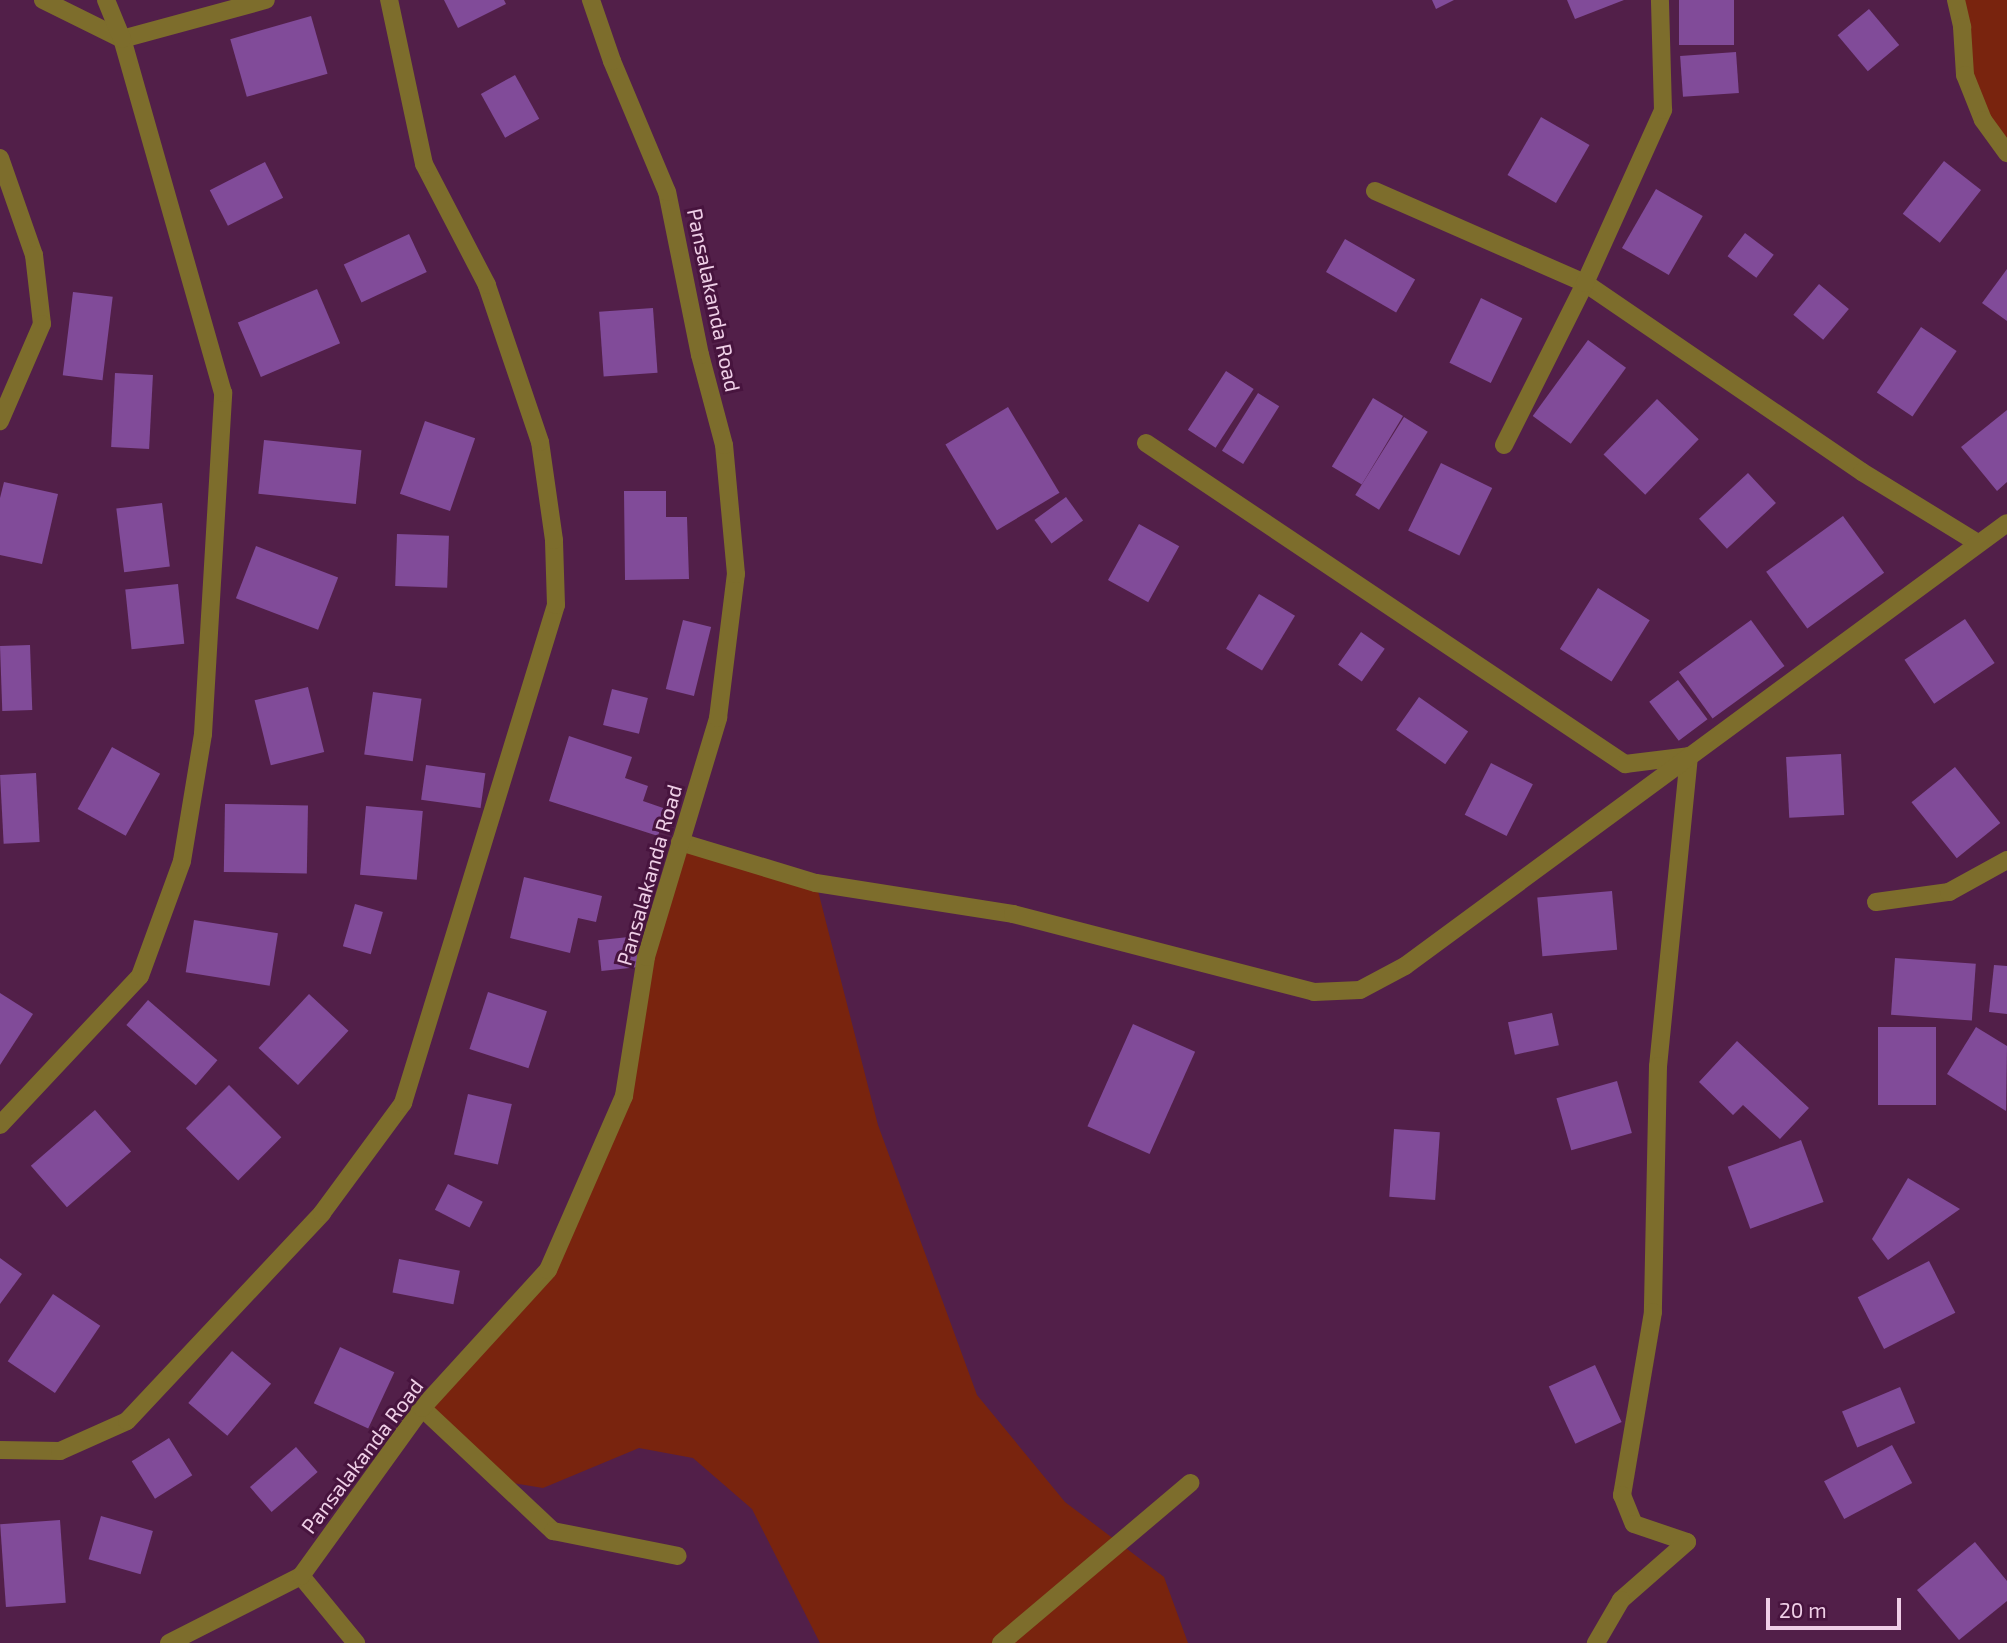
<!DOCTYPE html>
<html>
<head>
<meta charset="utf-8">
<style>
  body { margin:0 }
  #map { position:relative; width:2007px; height:1643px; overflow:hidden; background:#521f49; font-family:"Exo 2",sans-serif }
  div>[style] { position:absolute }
  .green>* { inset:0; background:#79240e }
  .building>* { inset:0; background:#814b99; transform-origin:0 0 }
  .minor>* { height:18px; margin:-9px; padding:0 9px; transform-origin:9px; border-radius:9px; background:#7d6d2c }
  span { translate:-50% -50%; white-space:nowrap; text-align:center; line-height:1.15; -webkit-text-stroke:6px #47143e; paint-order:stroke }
  .street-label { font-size:21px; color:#efcfe7 }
  .scale { position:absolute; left:1766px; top:1598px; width:135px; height:32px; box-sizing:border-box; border:4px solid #efcfe7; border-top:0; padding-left:9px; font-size:21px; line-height:24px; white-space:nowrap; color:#efcfe7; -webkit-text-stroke:5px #47143e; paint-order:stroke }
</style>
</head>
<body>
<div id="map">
  <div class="green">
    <i style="clip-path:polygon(1956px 0,2007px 0,2007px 153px,1983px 120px)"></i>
    <i style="clip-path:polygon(680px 842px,816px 883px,878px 1125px,977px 1395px,1065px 1502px,1164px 1577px,1188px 1643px,820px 1643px,752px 1509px,693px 1458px,639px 1448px,543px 1488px,500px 1481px,422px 1408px,548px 1270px,624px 1096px,646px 957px)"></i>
  </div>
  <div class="building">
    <i style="clip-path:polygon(444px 0,504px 0,506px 4px,458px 28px)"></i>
    <i style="clip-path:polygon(1432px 0,1454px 0,1436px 9px)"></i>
    <i style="clip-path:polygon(1567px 0,1624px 0,1575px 19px)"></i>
    <i style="left:1679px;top:0;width:55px;height:45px"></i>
    <i style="left:1869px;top:9px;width:47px;height:41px;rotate:50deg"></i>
    <i style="left:311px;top:16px;width:60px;height:84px;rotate:74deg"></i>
    <i style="left:1736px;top:52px;width:41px;height:56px;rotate:86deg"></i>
    <i style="left:515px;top:75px;width:50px;height:39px;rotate:61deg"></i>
    <i style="left:1541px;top:117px;width:56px;height:67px;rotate:30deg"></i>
    <i style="left:1944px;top:161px;width:47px;height:67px;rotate:38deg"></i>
    <i style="left:265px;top:162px;width:40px;height:62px;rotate:63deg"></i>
    <i style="left:1656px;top:189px;width:54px;height:68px;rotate:30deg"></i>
    <i style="left:1745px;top:233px;width:36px;height:29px;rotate:37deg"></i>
    <i style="left:409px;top:234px;width:42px;height:72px;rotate:65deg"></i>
    <i style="left:1345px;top:239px;width:81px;height:38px;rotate:30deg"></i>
    <i style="clip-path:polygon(2007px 269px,2007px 321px,1982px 303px)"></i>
    <i style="left:1819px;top:284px;width:39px;height:40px;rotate:40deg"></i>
    <i style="left:317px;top:289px;width:59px;height:86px;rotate:67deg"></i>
    <i style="left:73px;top:292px;width:40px;height:84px;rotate:7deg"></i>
    <i style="left:1481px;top:298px;width:46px;height:72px;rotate:26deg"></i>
    <i style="left:653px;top:308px;width:65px;height:54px;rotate:86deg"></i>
    <i style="left:1921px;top:327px;width:43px;height:79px;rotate:34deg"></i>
    <i style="left:1588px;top:340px;width:47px;height:94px;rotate:36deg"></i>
    <i style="left:1226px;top:371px;width:33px;height:70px;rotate:33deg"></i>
    <i style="left:115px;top:373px;width:38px;height:74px;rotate:3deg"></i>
    <i style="left:1258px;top:393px;width:25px;height:68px;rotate:32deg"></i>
    <i style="left:1373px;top:398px;width:35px;height:80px;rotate:31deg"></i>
    <i style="left:1657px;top:399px;width:58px;height:77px;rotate:44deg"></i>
    <i style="left:1008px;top:407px;width:100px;height:73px;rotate:59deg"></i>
    <i style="clip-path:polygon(2007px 410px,2007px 482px,1997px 491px,1961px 447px)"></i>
    <i style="left:1404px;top:417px;width:28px;height:92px;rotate:32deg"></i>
    <i style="left:425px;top:421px;width:53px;height:77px;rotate:19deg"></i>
    <i style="left:264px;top:440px;width:98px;height:54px;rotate:6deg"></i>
    <i style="left:1441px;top:463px;width:57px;height:75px;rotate:26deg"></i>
    <i style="left:1748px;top:473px;width:41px;height:67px;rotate:47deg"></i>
    <i style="clip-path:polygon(4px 482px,58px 494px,42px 564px,0 555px,0 498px)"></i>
    <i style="clip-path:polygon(624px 491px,666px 491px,666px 517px,687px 517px,689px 579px,625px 580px)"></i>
    <i style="left:1066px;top:497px;width:29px;height:39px;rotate:54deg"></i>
    <i style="left:162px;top:503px;width:64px;height:46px;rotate:83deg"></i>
    <i style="left:1843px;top:516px;width:70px;height:95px;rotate:54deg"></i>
    <i style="left:1139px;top:524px;width:46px;height:64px;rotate:29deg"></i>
    <i style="left:397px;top:534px;width:52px;height:52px;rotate:2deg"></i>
    <i style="left:256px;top:546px;width:88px;height:56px;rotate:21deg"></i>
    <i style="left:178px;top:584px;width:60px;height:53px;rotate:84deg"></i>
    <i style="left:1598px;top:588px;width:61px;height:72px;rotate:32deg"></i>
    <i style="left:1259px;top:594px;width:42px;height:64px;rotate:31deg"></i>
    <i style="left:1965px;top:619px;width:53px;height:73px;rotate:56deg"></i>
    <i style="left:683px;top:620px;width:29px;height:71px;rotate:14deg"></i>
    <i style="left:1751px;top:620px;width:57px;height:89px;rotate:54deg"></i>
    <i style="left:1361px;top:632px;width:29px;height:40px;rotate:35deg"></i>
    <i style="left:30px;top:645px;width:65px;height:30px;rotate:88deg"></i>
    <i style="left:1678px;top:680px;width:49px;height:36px;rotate:53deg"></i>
    <i style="left:308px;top:687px;width:67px;height:55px;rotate:76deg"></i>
    <i style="left:612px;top:689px;width:37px;height:37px;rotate:14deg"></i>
    <i style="left:373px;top:692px;width:49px;height:63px;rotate:8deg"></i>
    <i style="left:1419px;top:697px;width:60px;height:40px;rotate:35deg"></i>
    <i style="clip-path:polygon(569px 736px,632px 757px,625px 778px,648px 786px,643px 801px,666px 809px,658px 836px,549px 801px)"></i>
    <i style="left:112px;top:747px;width:55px;height:71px;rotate:29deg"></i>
    <i style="left:1841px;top:754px;width:61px;height:55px;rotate:87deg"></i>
    <i style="left:1491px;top:763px;width:47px;height:58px;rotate:27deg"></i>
    <i style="left:426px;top:765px;width:60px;height:35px;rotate:8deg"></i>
    <i style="left:1955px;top:767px;width:72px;height:56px;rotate:51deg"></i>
    <i style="left:36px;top:773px;width:69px;height:36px;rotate:87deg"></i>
    <i style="left:225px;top:804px;width:83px;height:68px;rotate:1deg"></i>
    <i style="left:366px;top:806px;width:57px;height:69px;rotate:5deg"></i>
    <i style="clip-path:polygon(524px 877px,602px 896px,596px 922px,578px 918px,570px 953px,510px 938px)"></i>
    <i style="left:1612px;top:891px;width:59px;height:75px;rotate:85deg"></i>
    <i style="left:355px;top:904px;width:29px;height:44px;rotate:16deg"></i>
    <i style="left:194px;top:920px;width:85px;height:53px;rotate:9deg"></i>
    <i style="left:638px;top:936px;width:31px;height:40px;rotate:84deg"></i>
    <i style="left:1895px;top:958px;width:81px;height:57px;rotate:4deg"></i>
    <i style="clip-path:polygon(1994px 965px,2007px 966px,2007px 1014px,1989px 1012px)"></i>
    <i style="left:488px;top:992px;width:62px;height:60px;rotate:18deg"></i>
    <i style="clip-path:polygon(0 993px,33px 1014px,0 1065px)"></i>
    <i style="left:309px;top:994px;width:54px;height:74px;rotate:43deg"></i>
    <i style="left:148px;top:1000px;width:92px;height:33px;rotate:41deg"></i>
    <i style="left:1552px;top:1013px;width:33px;height:45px;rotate:78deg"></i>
    <i style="left:1133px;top:1024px;width:68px;height:112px;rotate:24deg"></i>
    <i style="left:1878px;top:1027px;width:58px;height:78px"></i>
    <i style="clip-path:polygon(1976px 1027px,2007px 1046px,2006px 1111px,1947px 1074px)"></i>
    <i style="clip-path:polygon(1737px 1041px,1809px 1108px,1780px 1139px,1743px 1105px,1733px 1115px,1699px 1082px)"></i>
    <i style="left:1617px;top:1081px;width:54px;height:63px;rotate:74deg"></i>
    <i style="left:229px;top:1085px;width:74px;height:61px;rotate:45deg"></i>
    <i style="left:468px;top:1094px;width:45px;height:62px;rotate:13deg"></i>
    <i style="left:95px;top:1110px;width:55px;height:85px;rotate:49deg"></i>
    <i style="left:1394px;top:1129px;width:46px;height:68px;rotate:4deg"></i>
    <i style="left:1801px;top:1140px;width:66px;height:78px;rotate:70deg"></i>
    <i style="clip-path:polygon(1908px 1178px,1960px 1209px,1888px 1260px,1872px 1239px)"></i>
    <i style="left:448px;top:1184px;width:39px;height:29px;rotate:27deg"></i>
    <i style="clip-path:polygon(0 1258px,22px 1274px,0 1304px)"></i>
    <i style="left:399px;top:1259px;width:62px;height:34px;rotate:11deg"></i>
    <i style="left:1929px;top:1261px;width:58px;height:80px;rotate:63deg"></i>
    <i style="left:53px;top:1294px;width:57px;height:81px;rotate:34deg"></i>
    <i style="left:340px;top:1347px;width:60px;height:62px;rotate:25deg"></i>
    <i style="left:232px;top:1351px;width:51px;height:68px;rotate:40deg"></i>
    <i style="left:1595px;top:1365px;width:63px;height:51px;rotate:65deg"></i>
    <i style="left:1900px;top:1387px;width:39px;height:63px;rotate:67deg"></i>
    <i style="left:169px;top:1438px;width:44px;height:44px;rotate:58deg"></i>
    <i style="left:1892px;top:1445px;width:43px;height:77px;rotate:62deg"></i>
    <i style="left:296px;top:1447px;width:33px;height:61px;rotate:49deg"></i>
    <i style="left:101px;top:1516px;width:54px;height:45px;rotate:16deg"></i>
    <i style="left:60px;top:1520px;width:83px;height:60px;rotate:86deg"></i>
    <i style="clip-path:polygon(1975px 1542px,2007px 1581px,2007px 1601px,1959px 1640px,1917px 1590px)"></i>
  </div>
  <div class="minor">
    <i style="left:43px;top:0;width:88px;rotate:26.3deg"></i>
    <i style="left:122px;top:39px;width:149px;rotate:-15.2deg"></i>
    <i style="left:1956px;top:0;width:28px;rotate:77deg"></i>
    <i style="left:1962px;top:27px;width:48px;rotate:86.4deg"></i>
    <i style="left:1965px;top:75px;width:48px;rotate:68.2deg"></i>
    <i style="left:1983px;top:120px;width:41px;rotate:54deg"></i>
    <i style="left:0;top:158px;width:103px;rotate:70.7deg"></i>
    <i style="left:34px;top:255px;width:69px;rotate:83.4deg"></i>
    <i style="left:42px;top:324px;width:106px;rotate:113.4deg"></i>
    <i style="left:1375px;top:191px;width:229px;rotate:23.7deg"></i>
    <i style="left:1585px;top:283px;width:335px;rotate:34.3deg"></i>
    <i style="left:1862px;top:472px;width:136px;rotate:31.5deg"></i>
    <i style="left:1146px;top:443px;width:577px;rotate:33.83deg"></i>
    <i style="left:1625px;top:764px;width:64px;rotate:-7.1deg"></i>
    <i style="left:1689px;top:756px;width:312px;rotate:95.7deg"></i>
    <i style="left:1658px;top:1066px;width:246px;rotate:91.2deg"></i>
    <i style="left:1653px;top:1312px;width:186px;rotate:99.6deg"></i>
    <i style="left:1622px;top:1495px;width:31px;rotate:68deg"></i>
    <i style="left:1634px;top:1524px;width:56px;rotate:18.8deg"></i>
    <i style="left:1687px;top:1542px;width:88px;rotate:138.7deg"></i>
    <i style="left:1621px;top:1600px;width:50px;rotate:120.2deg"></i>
    <i style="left:1504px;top:445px;width:181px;rotate:-63.4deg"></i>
    <i style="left:1585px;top:283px;width:190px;rotate:-65.7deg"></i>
    <i style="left:1663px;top:110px;width:110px;rotate:-91.6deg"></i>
    <i style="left:680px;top:842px;width:142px;rotate:16.8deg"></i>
    <i style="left:816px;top:883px;width:199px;rotate:8.9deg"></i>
    <i style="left:1013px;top:914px;width:311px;rotate:14.5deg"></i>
    <i style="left:1314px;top:992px;width:46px;rotate:-2.5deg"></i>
    <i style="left:1360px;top:990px;width:51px;rotate:-28.1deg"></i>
    <i style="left:1405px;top:966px;width:747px;rotate:-36.35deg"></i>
    <i style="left:1876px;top:902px;width:74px;rotate:-7.8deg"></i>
    <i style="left:1949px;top:892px;width:66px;rotate:-28.9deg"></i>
    <i style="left:0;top:1125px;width:204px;rotate:-46.8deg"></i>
    <i style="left:140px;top:976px;width:122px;rotate:-69.9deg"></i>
    <i style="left:182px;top:861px;width:129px;rotate:-80.6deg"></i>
    <i style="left:203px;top:734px;width:342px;rotate:-86.6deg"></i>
    <i style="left:223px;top:393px;width:368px;rotate:-105.9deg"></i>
    <i style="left:122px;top:39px;width:42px;rotate:-112.3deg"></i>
    <i style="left:422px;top:1408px;width:180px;rotate:43.2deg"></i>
    <i style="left:553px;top:1531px;width:127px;rotate:11.3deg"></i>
    <i style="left:0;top:1450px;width:60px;rotate:1deg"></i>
    <i style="left:60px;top:1451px;width:73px;rotate:-24.1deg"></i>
    <i style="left:127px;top:1421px;width:285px;rotate:-46.8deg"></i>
    <i style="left:322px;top:1213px;width:137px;rotate:-53.6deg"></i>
    <i style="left:403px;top:1103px;width:521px;rotate:-72.92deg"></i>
    <i style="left:556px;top:605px;width:65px;rotate:-91.8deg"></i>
    <i style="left:554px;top:540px;width:99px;rotate:-98.1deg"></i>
    <i style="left:540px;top:442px;width:166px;rotate:-108.7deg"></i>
    <i style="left:487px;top:285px;width:136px;rotate:-117.5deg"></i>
    <i style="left:424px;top:164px;width:168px;rotate:-102deg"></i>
    <i style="left:301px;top:1576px;width:87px;rotate:50.6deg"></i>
    <i style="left:169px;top:1643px;width:148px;rotate:-26.9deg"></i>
    <i style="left:301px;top:1576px;width:207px;rotate:-54.2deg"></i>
    <i style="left:422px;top:1408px;width:187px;rotate:-47.6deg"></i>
    <i style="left:548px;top:1270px;width:190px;rotate:-66.4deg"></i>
    <i style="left:624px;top:1096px;width:141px;rotate:-81deg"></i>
    <i style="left:646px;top:957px;width:250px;rotate:-73.2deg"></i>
    <i style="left:718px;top:718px;width:145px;rotate:-82.9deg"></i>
    <i style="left:736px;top:574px;width:130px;rotate:-95.3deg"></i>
    <i style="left:724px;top:445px;width:93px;rotate:-104.9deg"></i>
    <i style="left:700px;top:355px;width:166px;rotate:-101.4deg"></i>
    <i style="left:667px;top:192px;width:142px;rotate:-112.8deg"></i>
    <i style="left:612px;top:61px;width:65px;rotate:-109deg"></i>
    <i style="left:1001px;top:1643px;width:248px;rotate:-40.2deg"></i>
  </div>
  <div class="street-label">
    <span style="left:714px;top:300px;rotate:78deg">Pansalakanda Road</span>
    <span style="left:649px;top:875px;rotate:-74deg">Pansalakanda Road</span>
    <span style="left:362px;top:1456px;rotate:-53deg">Pansalakanda Road</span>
  </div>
  <div class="scale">20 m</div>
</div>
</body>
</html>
